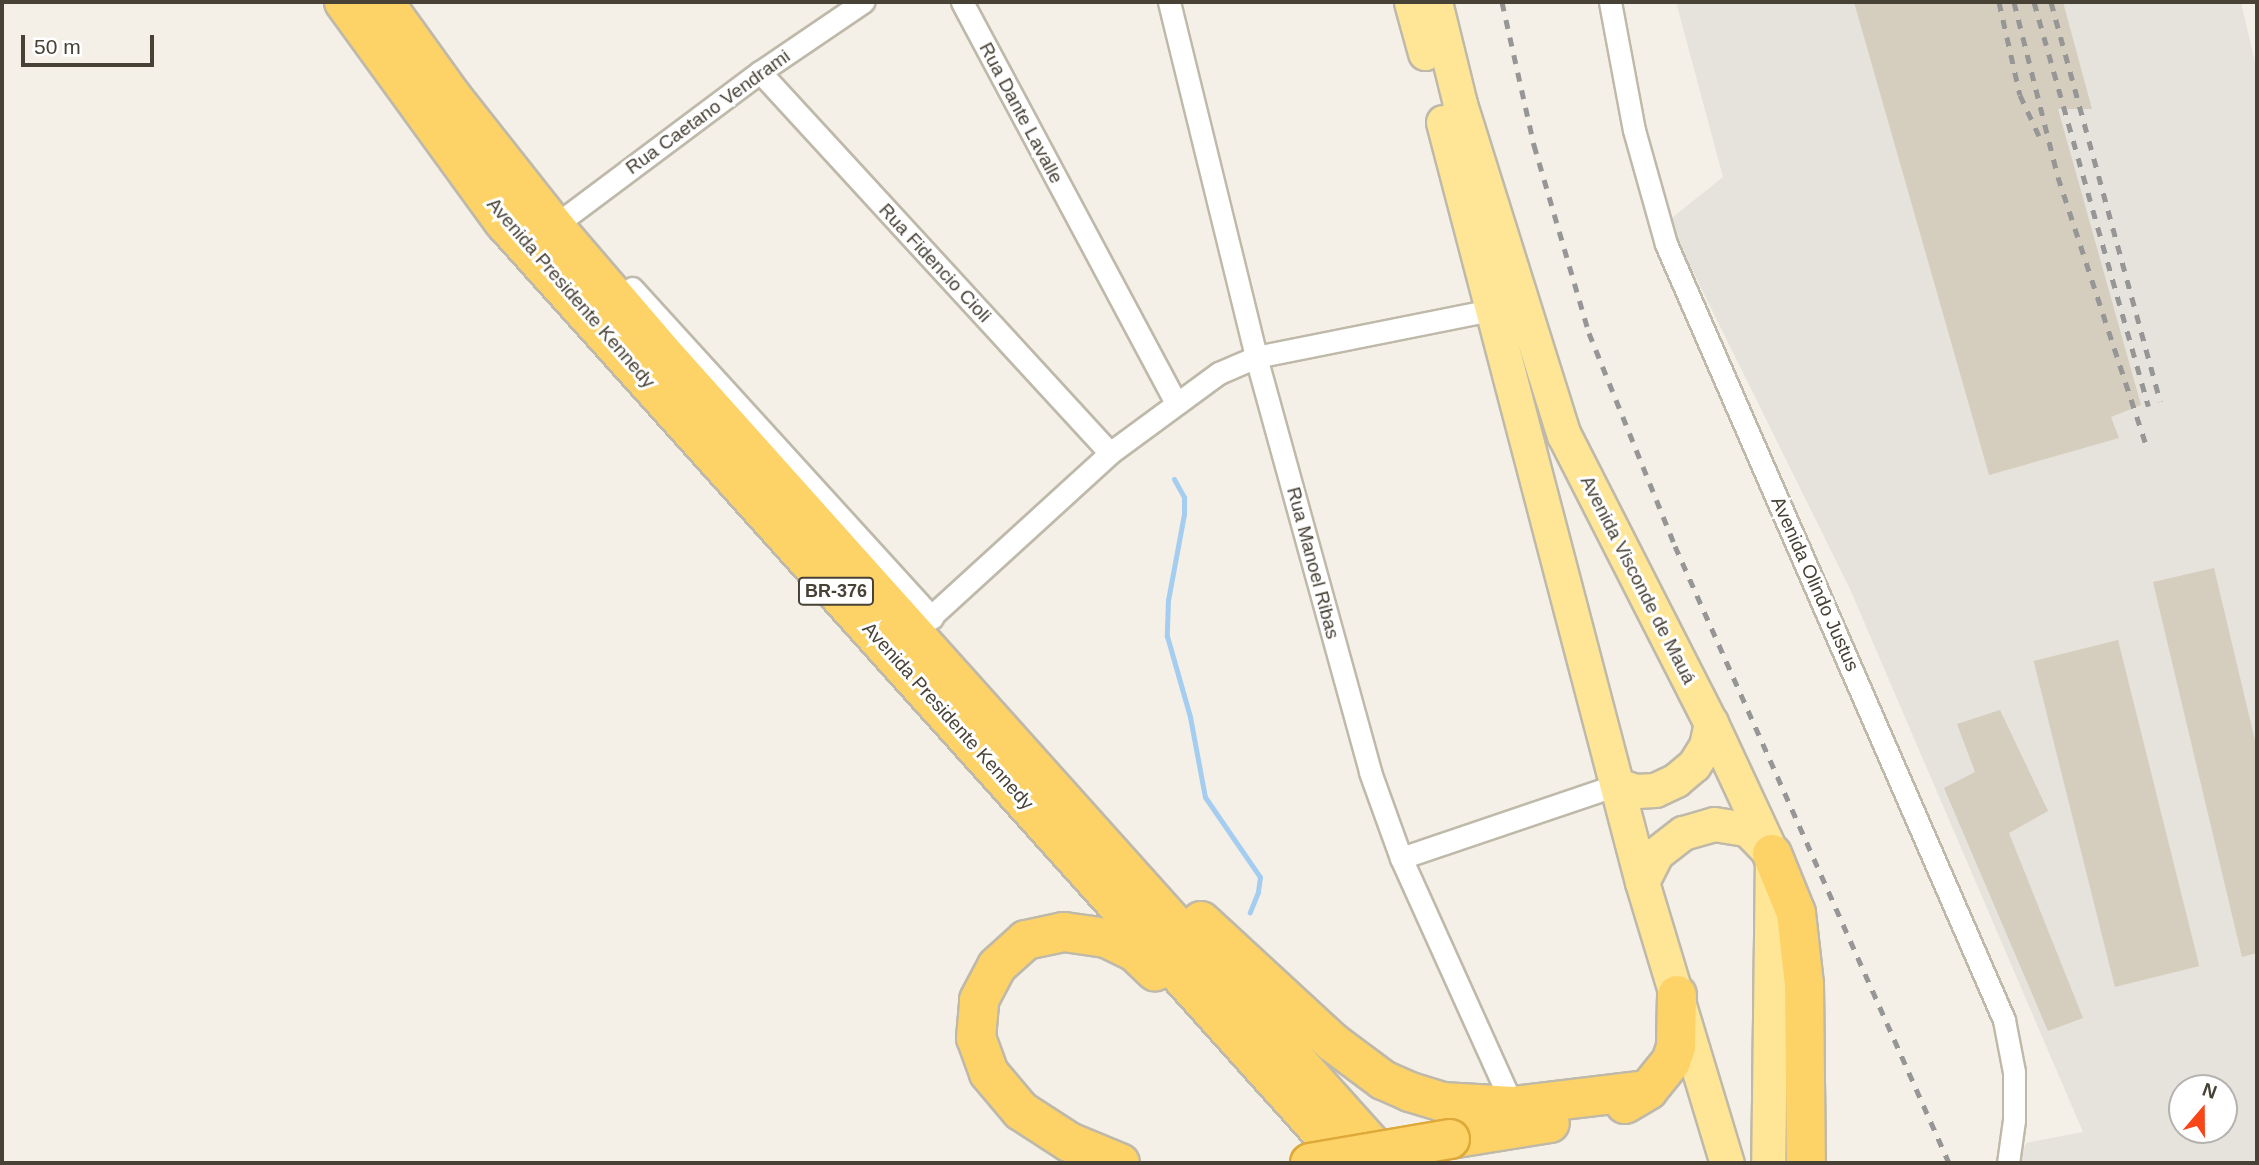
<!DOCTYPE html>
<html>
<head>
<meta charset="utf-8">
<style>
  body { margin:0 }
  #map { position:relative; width:2259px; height:1165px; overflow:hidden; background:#f4f0e7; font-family:Arial,sans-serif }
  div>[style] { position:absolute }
  .industrial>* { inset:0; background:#e6e2dc }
  .stream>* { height:5px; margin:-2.5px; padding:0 2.5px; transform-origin:2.5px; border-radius:2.5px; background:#a4cdf0 }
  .building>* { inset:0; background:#d5cdbd; transform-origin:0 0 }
  .roads { filter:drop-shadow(2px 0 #bfb9aa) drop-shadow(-2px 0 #bfb9aa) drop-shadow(0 2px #bfb9aa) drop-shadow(0 -2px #bfb9aa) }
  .street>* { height:21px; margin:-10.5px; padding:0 10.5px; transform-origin:10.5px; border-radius:10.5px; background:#fff }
  .primary>* { height:33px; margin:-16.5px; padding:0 16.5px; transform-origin:16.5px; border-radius:16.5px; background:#fee696 }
  .highway>* { height:38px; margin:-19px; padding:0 19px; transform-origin:19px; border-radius:19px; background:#fdd368 }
  .rail>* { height:5px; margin-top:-2.5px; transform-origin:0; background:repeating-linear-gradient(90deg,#969696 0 9px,transparent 0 18px) }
  .bridges { filter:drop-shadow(2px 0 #dda938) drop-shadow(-2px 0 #dda938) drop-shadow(0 2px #dda938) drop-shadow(0 -2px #dda938) }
  .highway-bridge>* { height:38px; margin:-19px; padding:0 19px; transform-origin:19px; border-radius:19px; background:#fdd368 }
  span { translate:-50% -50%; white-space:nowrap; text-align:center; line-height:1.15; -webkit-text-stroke:6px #fff; paint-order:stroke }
  .shield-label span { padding:2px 5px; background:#fff; border:2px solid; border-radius:5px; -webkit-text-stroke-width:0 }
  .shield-label { font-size:18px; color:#474136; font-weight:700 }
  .street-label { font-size:19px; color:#474136 }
  .frame { position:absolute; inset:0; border:4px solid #474136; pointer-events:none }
  .north { position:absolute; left:2168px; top:1074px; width:70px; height:70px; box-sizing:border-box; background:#fff; border:2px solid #b5b3af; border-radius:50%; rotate:20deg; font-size:19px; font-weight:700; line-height:28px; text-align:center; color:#474136 }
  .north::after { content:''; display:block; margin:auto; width:24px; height:32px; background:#f94619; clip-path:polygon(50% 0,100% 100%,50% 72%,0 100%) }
  .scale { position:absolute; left:21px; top:35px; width:133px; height:32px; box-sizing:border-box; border:4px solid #474136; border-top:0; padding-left:9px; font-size:21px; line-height:24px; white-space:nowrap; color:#474136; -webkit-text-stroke:5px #fff; paint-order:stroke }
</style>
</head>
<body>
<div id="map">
  <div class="industrial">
    <i style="clip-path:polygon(evenodd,1676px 2px,2241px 2px,2257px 71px,2257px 1163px,2018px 1163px,2026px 1143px,2083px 1132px,1850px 589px,1668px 221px,1723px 177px,1676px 2px,2182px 1088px,2224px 1088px,2224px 1130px,2182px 1130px,2182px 1088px)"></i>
  </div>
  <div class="stream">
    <i style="left:1174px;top:479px;width:21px;rotate:61deg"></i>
    <i style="left:1184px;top:497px;width:17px;rotate:90deg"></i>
    <i style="left:1184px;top:514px;width:87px;rotate:100.5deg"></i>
    <i style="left:1168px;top:600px;width:36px;rotate:92deg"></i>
    <i style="left:1167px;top:636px;width:84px;rotate:74.1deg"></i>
    <i style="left:1190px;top:717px;width:81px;rotate:79.4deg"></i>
    <i style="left:1205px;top:797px;width:97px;rotate:55.5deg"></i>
    <i style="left:1260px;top:877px;width:15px;rotate:98deg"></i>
    <i style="left:1258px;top:892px;width:22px;rotate:112deg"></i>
  </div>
  <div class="building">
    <i style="clip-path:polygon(1854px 2px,2063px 2px,2092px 109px,2058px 109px,2141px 405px,2111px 417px,2119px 438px,1989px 475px)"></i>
    <i style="clip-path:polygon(2214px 568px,2257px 749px,2257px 953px,2242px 957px,2153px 582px)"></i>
    <i style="left:2118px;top:640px;width:336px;height:87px;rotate:76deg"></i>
    <i style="clip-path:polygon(2000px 710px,2048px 811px,2009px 833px,2083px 1018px,2048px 1031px,1944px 788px,1975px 772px,1957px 724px)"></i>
  </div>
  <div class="roads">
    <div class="street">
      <i style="left:962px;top:2px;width:454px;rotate:61.9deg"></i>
      <i style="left:1169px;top:2px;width:366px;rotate:76.2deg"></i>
      <i style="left:1256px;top:357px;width:430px;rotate:74.6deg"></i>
      <i style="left:1370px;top:772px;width:91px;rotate:70.2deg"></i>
      <i style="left:1401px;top:858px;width:272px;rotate:65.7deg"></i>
      <i style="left:1610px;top:2px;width:130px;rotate:79.4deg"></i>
      <i style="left:1634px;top:130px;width:118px;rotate:74.3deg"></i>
      <i style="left:1666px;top:244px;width:846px;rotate:66.46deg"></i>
      <i style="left:2004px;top:1020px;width:53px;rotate:79.1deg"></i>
      <i style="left:2014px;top:1072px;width:48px;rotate:90deg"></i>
      <i style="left:2014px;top:1120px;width:43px;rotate:97.9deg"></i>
      <i style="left:760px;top:72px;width:517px;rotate:47.43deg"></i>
      <i style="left:554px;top:226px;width:257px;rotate:-36.8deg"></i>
      <i style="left:760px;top:72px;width:125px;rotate:-34.2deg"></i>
      <i style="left:632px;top:288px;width:446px;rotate:47.7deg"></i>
      <i style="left:912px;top:634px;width:268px;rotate:-42.4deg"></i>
      <i style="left:1110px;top:453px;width:135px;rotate:-36.3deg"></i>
      <i style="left:1219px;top:373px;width:40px;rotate:-23.4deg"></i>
      <i style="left:1256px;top:357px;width:251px;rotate:-11.3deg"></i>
      <i style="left:1401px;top:858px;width:228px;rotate:-18.7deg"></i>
    </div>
    <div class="primary">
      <i style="left:1411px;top:2px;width:53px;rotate:74.6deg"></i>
      <i style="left:1435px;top:2px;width:105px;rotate:76.2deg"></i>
      <i style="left:1460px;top:104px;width:347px;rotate:72.6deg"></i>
      <i style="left:1564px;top:435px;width:323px;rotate:63deg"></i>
      <i style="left:1711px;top:723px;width:145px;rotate:65deg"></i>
      <i style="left:1772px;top:854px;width:309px;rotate:90.7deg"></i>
      <i style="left:1443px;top:122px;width:786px;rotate:75.33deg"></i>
      <i style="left:1642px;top:882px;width:294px;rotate:73.2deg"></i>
      <i style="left:1617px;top:785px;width:20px;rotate:18deg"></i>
      <i style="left:1636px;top:791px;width:19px;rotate:-3deg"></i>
      <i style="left:1655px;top:790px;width:23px;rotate:-25deg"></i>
      <i style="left:1676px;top:780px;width:23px;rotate:-40deg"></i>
      <i style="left:1694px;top:765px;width:22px;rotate:-58deg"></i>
      <i style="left:1706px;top:746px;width:24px;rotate:-78deg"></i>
      <i style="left:1642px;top:882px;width:33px;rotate:-63deg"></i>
      <i style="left:1657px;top:853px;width:33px;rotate:-38deg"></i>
      <i style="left:1683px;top:833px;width:32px;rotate:-16deg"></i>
      <i style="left:1714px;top:824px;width:33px;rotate:9deg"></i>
      <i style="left:1747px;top:829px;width:29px;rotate:46deg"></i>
    </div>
    <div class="highway">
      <i style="left:344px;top:2px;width:272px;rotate:54deg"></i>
      <i style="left:504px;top:222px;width:1265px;rotate:48.08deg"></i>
      <i style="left:384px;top:2px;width:118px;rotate:54.3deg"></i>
      <i style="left:453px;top:98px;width:163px;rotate:51.7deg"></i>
      <i style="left:554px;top:226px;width:175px;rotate:49.4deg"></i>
      <i style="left:668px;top:359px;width:1079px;rotate:48.15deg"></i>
      <i style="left:1772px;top:854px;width:64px;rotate:67.9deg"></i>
      <i style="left:1796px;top:913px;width:71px;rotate:83.6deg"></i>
      <i style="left:1804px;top:984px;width:179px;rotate:89.4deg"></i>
      <i style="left:1201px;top:921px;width:178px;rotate:42.7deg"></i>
      <i style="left:1332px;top:1042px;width:64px;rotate:36.7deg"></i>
      <i style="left:1383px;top:1080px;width:30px;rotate:24deg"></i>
      <i style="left:1410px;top:1092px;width:34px;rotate:17deg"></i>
      <i style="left:1442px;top:1102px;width:71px;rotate:3.2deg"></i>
      <i style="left:1513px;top:1106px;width:136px;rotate:-6.8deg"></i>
      <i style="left:1625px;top:1104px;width:27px;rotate:-31deg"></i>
      <i style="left:1648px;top:1090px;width:36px;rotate:-51deg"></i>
      <i style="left:1671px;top:1062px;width:16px;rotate:-72deg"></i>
      <i style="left:1676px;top:1047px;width:52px;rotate:-88.9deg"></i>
      <i style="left:1450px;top:1139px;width:101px;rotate:-9.1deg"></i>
      <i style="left:1120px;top:1163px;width:55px;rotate:-157.6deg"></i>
      <i style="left:1069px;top:1142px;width:57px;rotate:-147.1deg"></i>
      <i style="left:1021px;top:1111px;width:50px;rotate:-130.1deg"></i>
      <i style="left:989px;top:1073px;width:37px;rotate:-110deg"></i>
      <i style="left:976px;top:1038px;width:38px;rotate:-85deg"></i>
      <i style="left:979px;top:1000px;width:38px;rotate:-62deg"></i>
      <i style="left:997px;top:966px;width:39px;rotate:-42deg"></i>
      <i style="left:1026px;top:940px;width:39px;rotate:-12deg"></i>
      <i style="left:1064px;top:932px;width:42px;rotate:8.1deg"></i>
      <i style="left:1106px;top:938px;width:32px;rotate:26deg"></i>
      <i style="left:1135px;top:952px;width:28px;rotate:44deg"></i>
    </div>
  </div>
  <div class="rail">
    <i style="left:1502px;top:2px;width:147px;rotate:77.4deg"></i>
    <i style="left:1534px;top:145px;width:196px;rotate:73.7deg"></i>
    <i style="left:1589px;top:333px;width:230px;rotate:68deg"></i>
    <i style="left:1675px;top:546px;width:675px;rotate:66.05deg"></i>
    <i style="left:1999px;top:2px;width:95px;rotate:77.3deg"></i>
    <i style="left:2020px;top:95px;width:45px;rotate:65.1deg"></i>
    <i style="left:2014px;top:2px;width:180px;rotate:75.9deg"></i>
    <i style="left:2058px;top:177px;width:281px;rotate:71.8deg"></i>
    <i style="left:2034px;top:2px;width:420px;rotate:74.2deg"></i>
    <i style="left:2051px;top:2px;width:414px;rotate:74.7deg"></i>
  </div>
  <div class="bridges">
    <div class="highway-bridge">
      <i style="left:1310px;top:1163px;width:142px;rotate:-9.7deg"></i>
    </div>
  </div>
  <div class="shield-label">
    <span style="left:836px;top:591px">BR-376</span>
  </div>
  <div class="street-label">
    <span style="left:708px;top:112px;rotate:-36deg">Rua Caetano Vendrami</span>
    <span style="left:1021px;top:113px;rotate:62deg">Rua Dante Lavalle</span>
    <span style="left:935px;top:263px;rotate:47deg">Rua Fidencio Cioli</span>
    <span style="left:571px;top:293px;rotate:49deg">Avenida Presidente Kennedy</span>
    <span style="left:1313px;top:563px;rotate:75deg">Rua Manoel Ribas</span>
    <span style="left:1638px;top:580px;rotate:63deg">Avenida Visconde de Mauá</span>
    <span style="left:1815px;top:584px;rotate:66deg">Avenida Olindo Justus</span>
    <span style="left:948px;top:716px;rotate:48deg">Avenida Presidente Kennedy</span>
  </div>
  <div class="frame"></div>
  <div class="north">N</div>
  <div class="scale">50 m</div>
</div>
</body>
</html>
